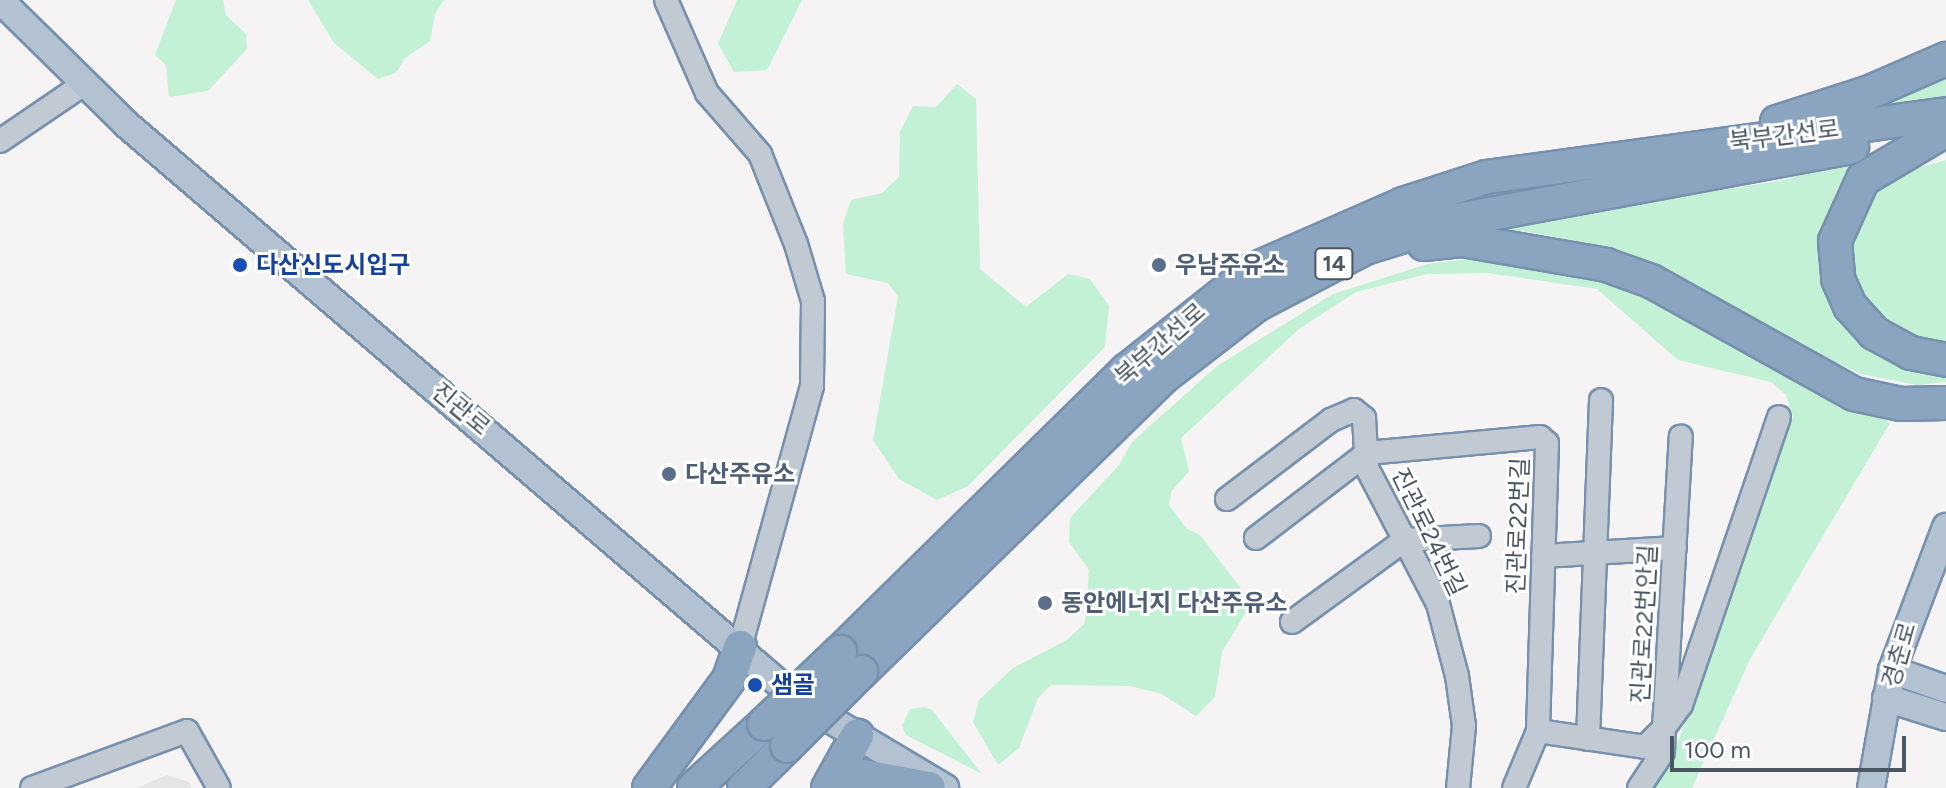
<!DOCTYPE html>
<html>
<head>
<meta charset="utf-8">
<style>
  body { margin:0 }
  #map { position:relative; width:1946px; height:788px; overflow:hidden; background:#f5f3f3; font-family:Figtree,"Noto Sans KR",sans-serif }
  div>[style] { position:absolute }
  .education>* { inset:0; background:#e6e4e5 }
  .green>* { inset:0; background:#c3f1d5 }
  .roads { filter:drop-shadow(2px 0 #7690ad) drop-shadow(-2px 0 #7690ad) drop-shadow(0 2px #7690ad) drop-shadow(0 -2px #7690ad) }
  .minor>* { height:22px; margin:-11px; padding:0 11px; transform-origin:11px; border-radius:11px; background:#c1cad2 }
  .major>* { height:26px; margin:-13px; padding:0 13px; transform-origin:13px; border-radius:13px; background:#b3c2d1 }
  .highway>* { height:32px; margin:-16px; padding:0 16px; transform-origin:16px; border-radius:16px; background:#8ba5c1 }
  .bridges { filter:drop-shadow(2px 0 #7690ad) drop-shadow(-2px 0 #7690ad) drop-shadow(0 2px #7690ad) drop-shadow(0 -2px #7690ad) }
  .highway-bridge>* { height:32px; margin:-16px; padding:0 16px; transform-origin:16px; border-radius:16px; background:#8ba5c1 }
  .dots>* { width:22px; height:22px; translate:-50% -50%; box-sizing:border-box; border:4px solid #fff; border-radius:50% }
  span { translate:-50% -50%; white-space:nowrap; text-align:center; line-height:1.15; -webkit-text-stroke:6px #fff; paint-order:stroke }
  .shield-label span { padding:2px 6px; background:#fff; border:2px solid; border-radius:6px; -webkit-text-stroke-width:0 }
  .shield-label { font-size:22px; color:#4a5661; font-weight:700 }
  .street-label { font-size:24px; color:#4a5661 }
  .transit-label { font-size:24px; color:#164399; font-weight:700 }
  .left { translate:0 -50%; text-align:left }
  .service-label { font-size:24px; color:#4e5e75; font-weight:700 }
  .scale { position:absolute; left:1670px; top:736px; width:236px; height:36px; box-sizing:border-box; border:4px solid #4a5661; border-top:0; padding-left:10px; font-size:24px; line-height:28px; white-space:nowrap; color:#4a5661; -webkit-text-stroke:6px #fff; paint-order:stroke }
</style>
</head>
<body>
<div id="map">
  <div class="education">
    <i style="clip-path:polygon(167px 775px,189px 782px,192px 788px,136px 788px)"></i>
  </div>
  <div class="green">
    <i style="clip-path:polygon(176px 0,223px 0,226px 15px,246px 34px,247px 49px,208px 91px,169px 97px,166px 65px,155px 55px)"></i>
    <i style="clip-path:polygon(308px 0,444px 0,435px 14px,430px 41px,405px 58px,396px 73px,378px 79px,334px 43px)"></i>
    <i style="clip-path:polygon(737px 0,802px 0,767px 70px,734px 72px,718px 44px)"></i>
    <i style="clip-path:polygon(1946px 79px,1946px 99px,1863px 112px)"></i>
    <i style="clip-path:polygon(957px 84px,976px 99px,980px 269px,1026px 307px,1068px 274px,1090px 279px,1109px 306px,1105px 347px,968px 486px,937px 500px,899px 479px,873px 440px,898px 297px,888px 283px,846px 274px,843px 224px,851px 200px,882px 193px,899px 177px,900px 132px,913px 106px,936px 107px)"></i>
    <i style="clip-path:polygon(1862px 156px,1836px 190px,1824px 238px,1826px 286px,1946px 369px,1946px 382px,1917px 385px,1861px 374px,1778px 336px,1660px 267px,1603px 246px,1524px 231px,1469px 231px,1784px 180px)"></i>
    <i style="clip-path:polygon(1946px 160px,1946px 357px,1861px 313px,1845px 247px,1872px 190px,1894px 174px)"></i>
    <i style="clip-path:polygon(1494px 256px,1621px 280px,1875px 411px,1890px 423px,1750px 659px,1692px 788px,1653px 788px,1676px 747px,1793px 417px,1786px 395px,1771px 382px,1678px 360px,1597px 289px,1488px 273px,1427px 274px,1356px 292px,1299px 329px,1181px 438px,1189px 471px,1171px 492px,1169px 505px,1187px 529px,1200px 535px,1245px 594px,1246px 612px,1222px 652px,1215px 697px,1196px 716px,1162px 694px,1130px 686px,1051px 685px,1038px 698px,1019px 748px,998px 765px,973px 722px,979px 700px,1013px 668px,1067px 640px,1085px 623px,1089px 570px,1069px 542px,1070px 518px,1119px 465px,1132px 442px,1217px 366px,1333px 294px,1428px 264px)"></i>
    <i style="clip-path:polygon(924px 707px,932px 710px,982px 774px,906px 735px,902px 726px,910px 709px)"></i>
  </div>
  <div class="roads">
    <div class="minor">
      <i style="left:666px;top:0;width:102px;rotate:66.2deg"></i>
      <i style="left:707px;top:93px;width:81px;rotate:49deg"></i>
      <i style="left:760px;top:154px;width:97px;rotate:68.2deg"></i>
      <i style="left:796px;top:244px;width:59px;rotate:73.4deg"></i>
      <i style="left:813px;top:301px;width:85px;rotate:90.7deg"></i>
      <i style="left:812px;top:386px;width:271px;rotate:105.4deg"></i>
      <i style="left:0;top:141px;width:102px;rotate:-34.2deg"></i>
      <i style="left:1227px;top:499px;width:131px;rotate:-37.2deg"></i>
      <i style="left:1331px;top:420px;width:25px;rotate:-23deg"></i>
      <i style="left:1354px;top:410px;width:13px;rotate:39deg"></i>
      <i style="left:1364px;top:418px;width:50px;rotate:86.6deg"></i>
      <i style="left:1367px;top:468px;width:153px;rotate:62.4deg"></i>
      <i style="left:1438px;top:604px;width:74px;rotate:75.2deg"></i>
      <i style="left:1457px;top:676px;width:50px;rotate:82deg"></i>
      <i style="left:1464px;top:726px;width:62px;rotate:95.5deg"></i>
      <i style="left:1256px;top:538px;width:140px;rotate:-37.4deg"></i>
      <i style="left:1367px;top:453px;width:174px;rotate:-5.3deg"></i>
      <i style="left:1540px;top:437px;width:9px;rotate:41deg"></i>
      <i style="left:1547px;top:443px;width:288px;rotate:91.8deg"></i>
      <i style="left:1538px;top:731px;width:62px;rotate:112.8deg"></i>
      <i style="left:1543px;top:556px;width:132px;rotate:-3.5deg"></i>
      <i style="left:1292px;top:622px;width:140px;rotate:-36deg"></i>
      <i style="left:1405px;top:540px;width:74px;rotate:-3.1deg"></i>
      <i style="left:1538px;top:731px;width:108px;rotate:8.5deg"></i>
      <i style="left:1645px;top:747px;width:27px;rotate:-45deg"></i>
      <i style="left:1664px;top:728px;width:292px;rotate:-86.7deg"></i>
      <i style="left:1588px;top:739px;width:339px;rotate:-87.8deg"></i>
      <i style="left:32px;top:788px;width:165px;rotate:-20.2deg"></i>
      <i style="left:187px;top:731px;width:65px;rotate:60.7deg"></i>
      <i style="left:1639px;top:788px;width:43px;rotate:-56.3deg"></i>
      <i style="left:1663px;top:752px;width:24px;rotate:-88deg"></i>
      <i style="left:1664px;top:728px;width:29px;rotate:-54deg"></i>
      <i style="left:1681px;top:705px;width:304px;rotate:-71.2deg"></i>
    </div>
    <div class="major">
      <i style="left:0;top:0;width:177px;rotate:44.5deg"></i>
      <i style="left:126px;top:124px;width:830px;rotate:40.6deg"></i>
      <i style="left:756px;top:664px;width:59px;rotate:40.2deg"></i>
      <i style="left:801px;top:702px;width:168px;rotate:30.8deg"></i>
      <i style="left:1892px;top:670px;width:57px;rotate:19.4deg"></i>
      <i style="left:1886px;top:698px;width:63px;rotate:17.6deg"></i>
      <i style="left:1871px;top:788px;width:120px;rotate:-79.9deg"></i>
      <i style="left:1892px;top:670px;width:153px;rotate:-69.3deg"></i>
    </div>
    <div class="highway">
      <i style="left:1777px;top:122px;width:98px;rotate:-17.9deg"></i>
      <i style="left:1870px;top:92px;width:83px;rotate:-23.5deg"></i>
      <i style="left:1946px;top:130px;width:96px;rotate:149.4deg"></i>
      <i style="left:1863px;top:179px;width:68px;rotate:114.3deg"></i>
      <i style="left:1835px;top:241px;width:38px;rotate:85deg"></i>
      <i style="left:1838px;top:279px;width:30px;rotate:66deg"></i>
      <i style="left:1850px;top:306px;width:36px;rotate:48deg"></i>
      <i style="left:1874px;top:333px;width:42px;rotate:28.4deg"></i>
      <i style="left:1911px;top:353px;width:36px;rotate:11deg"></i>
      <i style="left:1424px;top:244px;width:38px;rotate:-6deg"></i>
      <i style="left:1462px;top:240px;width:146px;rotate:9.8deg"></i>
      <i style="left:1606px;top:265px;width:48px;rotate:19.6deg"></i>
      <i style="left:1651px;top:281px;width:232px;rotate:29.1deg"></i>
      <i style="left:1854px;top:394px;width:48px;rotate:12deg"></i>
      <i style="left:1901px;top:404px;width:45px;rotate:-1.3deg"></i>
      <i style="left:840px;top:652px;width:402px;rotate:-44.5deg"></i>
      <i style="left:1127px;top:370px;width:161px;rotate:-38.4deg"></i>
      <i style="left:1253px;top:270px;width:164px;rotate:-23.7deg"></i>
      <i style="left:1403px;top:204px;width:88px;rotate:-17.8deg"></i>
      <i style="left:1487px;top:177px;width:463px;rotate:-7.8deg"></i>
      <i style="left:861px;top:672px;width:422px;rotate:-44.3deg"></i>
      <i style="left:1163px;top:377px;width:118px;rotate:-37.7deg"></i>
      <i style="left:1256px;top:305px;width:123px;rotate:-27.6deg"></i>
      <i style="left:1365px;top:248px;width:91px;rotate:-17.2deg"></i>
      <i style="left:1452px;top:221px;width:407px;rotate:-10.5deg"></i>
      <i style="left:649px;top:788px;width:135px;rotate:-53.7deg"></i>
      <i style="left:729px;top:679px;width:34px;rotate:-71deg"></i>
      <i style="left:694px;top:788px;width:95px;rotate:-42.4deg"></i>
      <i style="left:744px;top:788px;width:60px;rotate:-44.3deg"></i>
      <i style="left:828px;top:788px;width:60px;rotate:-60.9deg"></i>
      <i style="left:835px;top:788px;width:23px;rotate:-38deg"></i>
      <i style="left:853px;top:774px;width:77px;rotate:10.4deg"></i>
    </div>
  </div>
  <div class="bridges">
    <div class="highway-bridge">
      <i style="left:764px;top:724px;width:105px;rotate:-43.5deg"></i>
      <i style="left:787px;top:746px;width:105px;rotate:-45deg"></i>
    </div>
  </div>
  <div class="dots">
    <i style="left:240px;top:265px;background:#1a4fb4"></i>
    <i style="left:1159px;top:265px;background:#5c6f8a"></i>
    <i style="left:669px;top:474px;background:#5c6f8a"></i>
    <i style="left:1045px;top:603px;background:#5c6f8a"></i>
    <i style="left:755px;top:685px;background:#1a4fb4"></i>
  </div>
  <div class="shield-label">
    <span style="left:1334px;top:264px">14</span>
  </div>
  <div class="street-label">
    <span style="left:1784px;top:135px;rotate:-7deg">북부간선로</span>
    <span style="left:1160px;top:344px;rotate:-41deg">북부간선로</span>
    <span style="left:461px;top:409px;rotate:40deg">진관로</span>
    <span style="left:1518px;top:526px;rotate:-88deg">진관로22번길</span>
    <span style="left:1429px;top:532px;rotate:64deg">진관로24번길</span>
    <span style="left:1644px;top:624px;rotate:-87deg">진관로22번안길</span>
    <span style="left:1899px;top:655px;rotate:-74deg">경춘로</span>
  </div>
  <div class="transit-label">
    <span class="left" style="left:256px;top:265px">다산신도시입구</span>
    <span class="left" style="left:771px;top:685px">샘골</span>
  </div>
  <div class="service-label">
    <span class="left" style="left:1175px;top:265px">우남주유소</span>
    <span class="left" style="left:685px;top:474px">다산주유소</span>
    <span class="left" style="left:1061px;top:603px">동안에너지 다산주유소</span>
  </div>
  <div class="scale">100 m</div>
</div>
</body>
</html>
